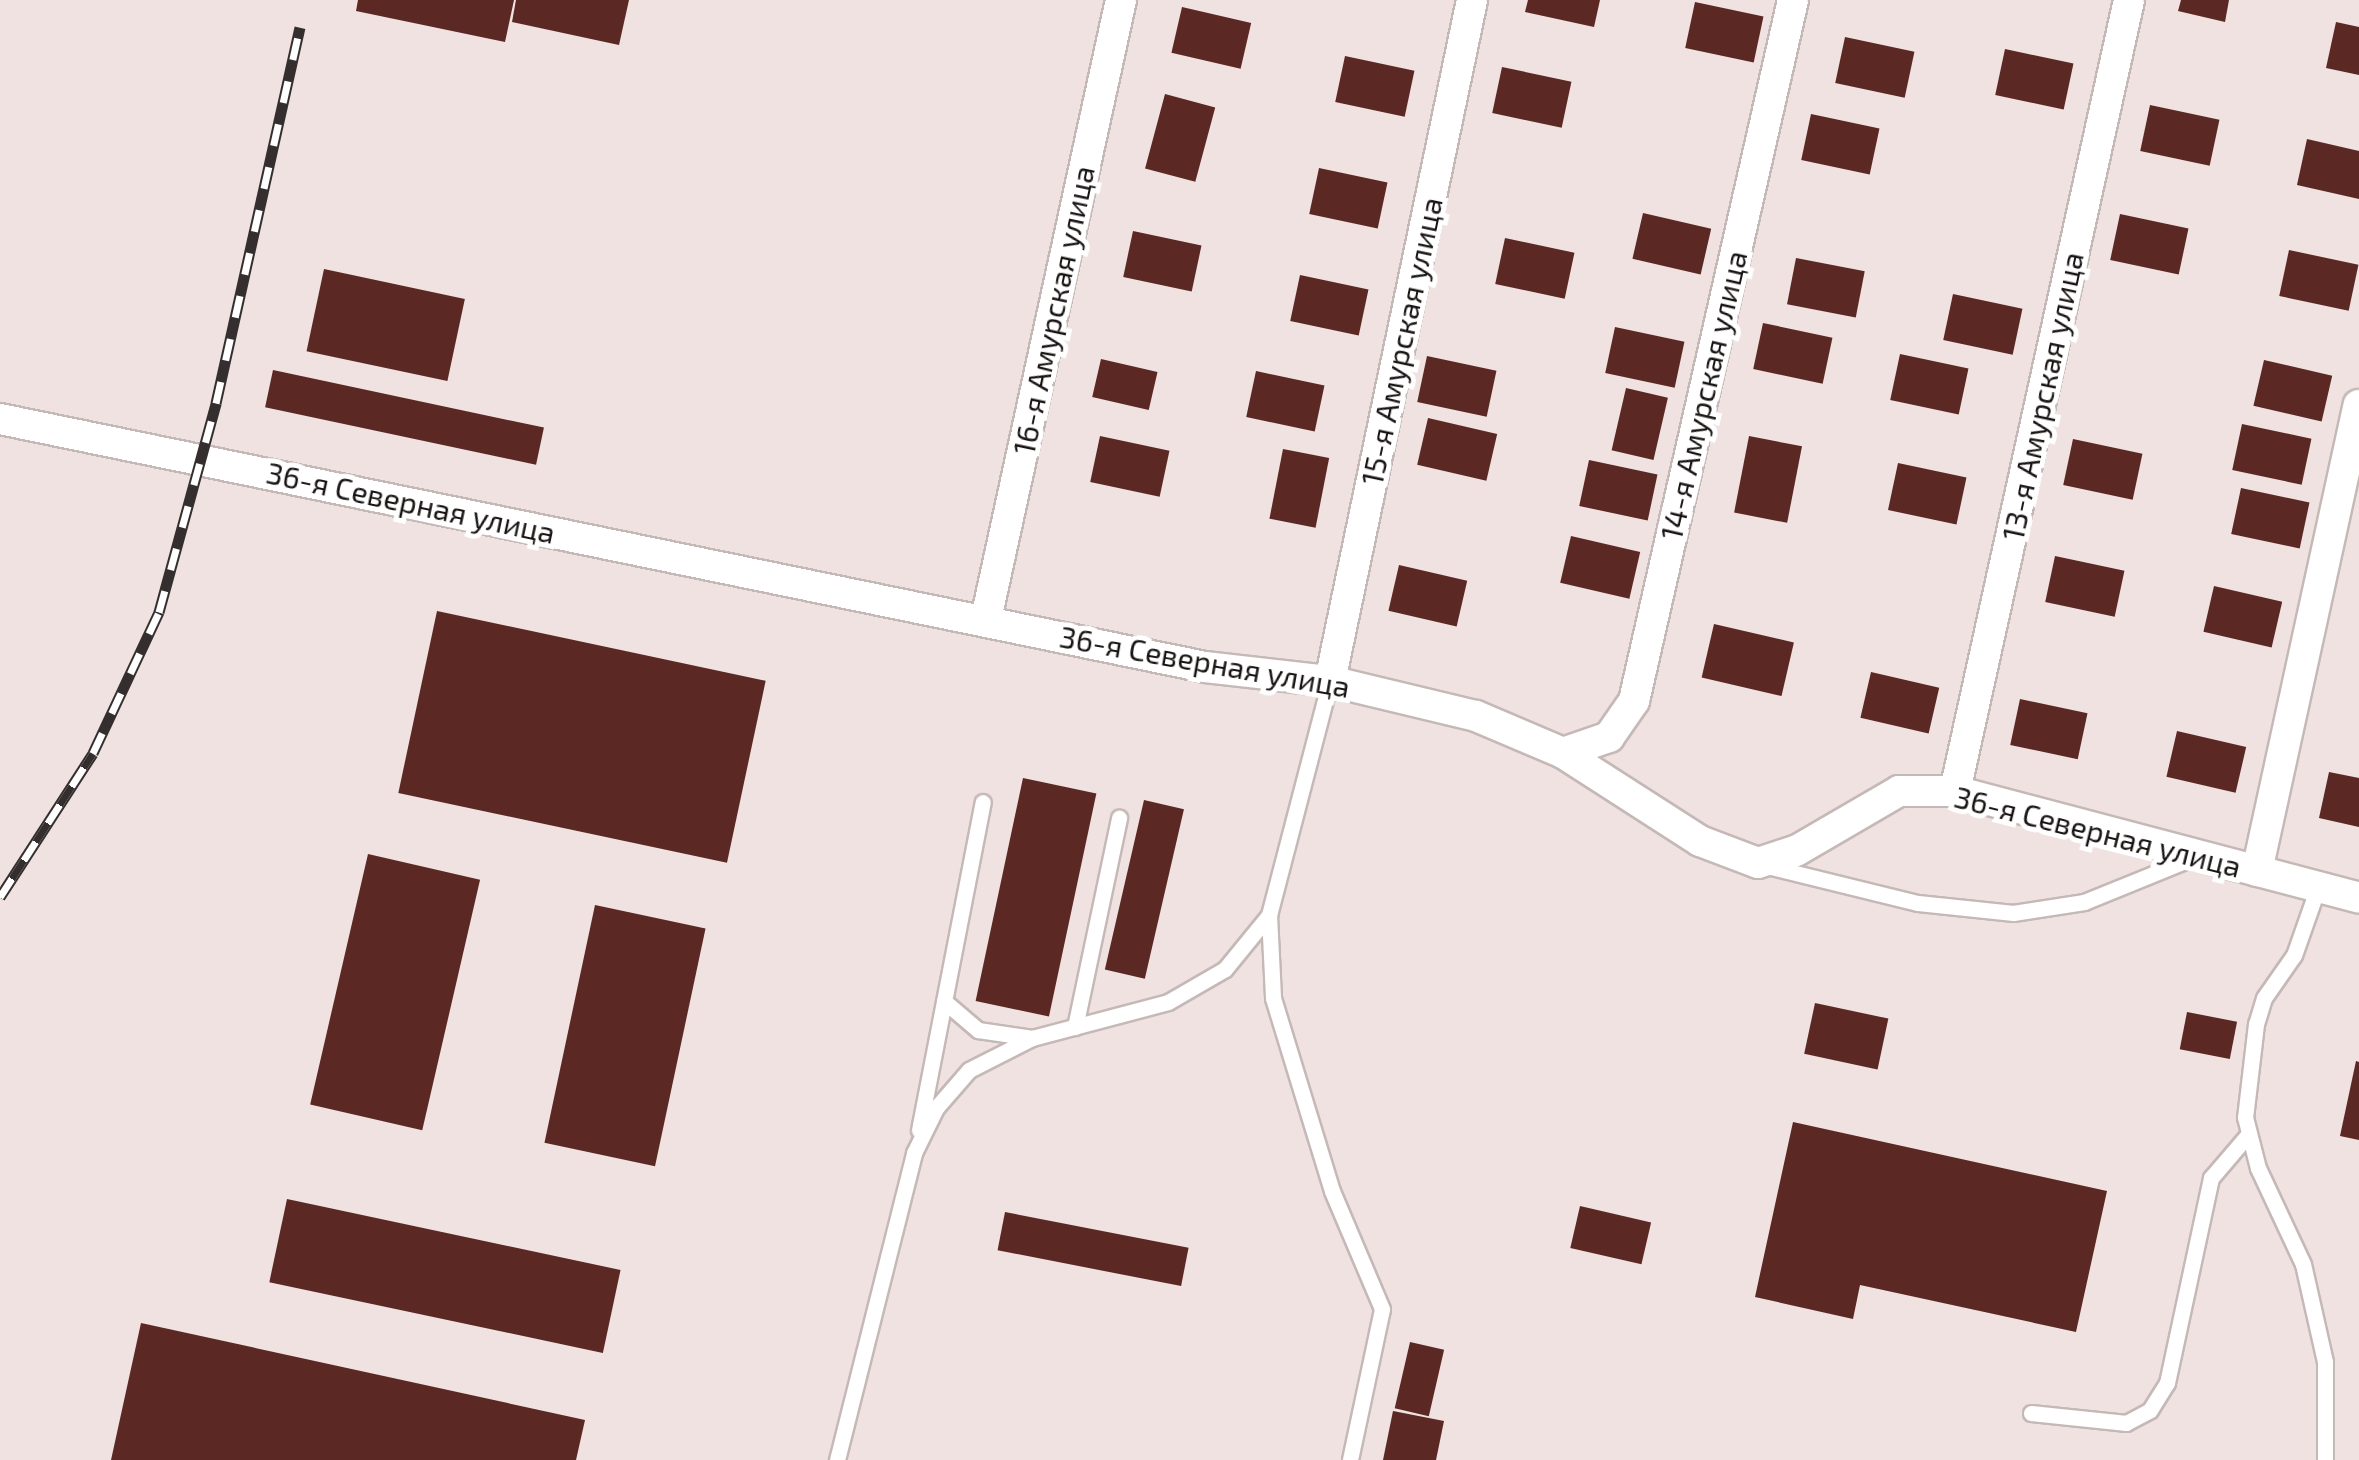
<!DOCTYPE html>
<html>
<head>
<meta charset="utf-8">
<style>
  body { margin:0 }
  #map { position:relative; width:2359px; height:1460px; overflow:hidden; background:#efe2e0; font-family:"Exo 2",sans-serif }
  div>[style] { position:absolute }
  .building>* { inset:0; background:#5b2824; transform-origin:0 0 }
  .roads { filter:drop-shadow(2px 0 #c5b9b7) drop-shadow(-2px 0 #c5b9b7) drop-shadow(0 2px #c5b9b7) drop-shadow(0 -2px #c5b9b7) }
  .service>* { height:15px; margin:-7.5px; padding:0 7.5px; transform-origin:7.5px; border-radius:7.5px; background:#fff }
  .minor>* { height:30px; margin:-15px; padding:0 15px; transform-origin:15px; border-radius:15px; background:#fff }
  .rail>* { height:11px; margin-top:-5.5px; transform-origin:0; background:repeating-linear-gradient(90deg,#fff 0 22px,#342f2e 0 44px); box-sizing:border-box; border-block:2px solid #342f2e }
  span { translate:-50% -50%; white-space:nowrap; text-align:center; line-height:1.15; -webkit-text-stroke:10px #fff; paint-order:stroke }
  .street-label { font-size:30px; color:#181413 }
</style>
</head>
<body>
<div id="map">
  <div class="building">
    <i style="clip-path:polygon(358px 0,514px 0,505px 42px,356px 11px)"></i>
    <i style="clip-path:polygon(516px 0,629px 0,619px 45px,512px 22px)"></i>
    <i style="clip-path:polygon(1528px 0,1600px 0,1594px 27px,1525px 12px)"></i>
    <i style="clip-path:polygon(2181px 0,2229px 0,2225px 22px,2178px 11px)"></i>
    <i style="left:1695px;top:2px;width:70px;height:47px;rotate:12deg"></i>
    <i style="left:1182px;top:7px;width:71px;height:47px;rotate:13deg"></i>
    <i style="clip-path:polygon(2336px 22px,2359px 27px,2359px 75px,2326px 68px)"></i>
    <i style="left:1845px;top:37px;width:71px;height:47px;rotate:12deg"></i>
    <i style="left:2005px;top:49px;width:70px;height:47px;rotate:12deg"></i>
    <i style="left:1345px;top:56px;width:71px;height:47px;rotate:12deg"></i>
    <i style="left:1502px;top:67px;width:71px;height:47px;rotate:12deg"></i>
    <i style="left:1165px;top:94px;width:52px;height:77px;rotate:15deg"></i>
    <i style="left:2150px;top:105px;width:71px;height:47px;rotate:12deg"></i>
    <i style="left:1811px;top:114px;width:70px;height:47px;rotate:12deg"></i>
    <i style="clip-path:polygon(2307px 139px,2359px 151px,2359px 199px,2297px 185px)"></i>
    <i style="left:1319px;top:168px;width:70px;height:47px;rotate:12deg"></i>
    <i style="left:1643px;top:213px;width:70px;height:47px;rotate:13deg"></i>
    <i style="left:2120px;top:214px;width:70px;height:47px;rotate:12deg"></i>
    <i style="left:1133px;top:231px;width:70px;height:47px;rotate:12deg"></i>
    <i style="left:1505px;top:238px;width:71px;height:47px;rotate:12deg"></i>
    <i style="left:2289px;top:250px;width:71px;height:47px;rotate:12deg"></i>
    <i style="left:1796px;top:258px;width:70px;height:47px;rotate:11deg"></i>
    <i style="left:324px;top:269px;width:144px;height:84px;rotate:12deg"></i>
    <i style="left:1300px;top:275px;width:70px;height:47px;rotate:12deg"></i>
    <i style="left:1953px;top:294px;width:71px;height:47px;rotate:12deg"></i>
    <i style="left:1763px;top:323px;width:71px;height:47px;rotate:12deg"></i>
    <i style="left:1615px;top:327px;width:71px;height:47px;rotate:12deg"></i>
    <i style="left:1900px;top:354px;width:70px;height:47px;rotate:12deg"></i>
    <i style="left:1427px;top:356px;width:71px;height:47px;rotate:12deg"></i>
    <i style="left:1101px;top:359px;width:58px;height:39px;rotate:13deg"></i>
    <i style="left:2264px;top:360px;width:70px;height:47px;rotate:13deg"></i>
    <i style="left:273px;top:370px;width:277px;height:38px;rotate:12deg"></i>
    <i style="left:1256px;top:371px;width:70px;height:47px;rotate:12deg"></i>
    <i style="left:1626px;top:388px;width:43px;height:64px;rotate:13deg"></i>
    <i style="left:1428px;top:418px;width:71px;height:48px;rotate:13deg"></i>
    <i style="left:2242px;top:424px;width:71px;height:47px;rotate:12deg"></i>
    <i style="left:1100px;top:436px;width:71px;height:47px;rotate:12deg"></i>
    <i style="left:1749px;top:436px;width:54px;height:78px;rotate:11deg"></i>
    <i style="left:2073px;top:439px;width:71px;height:47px;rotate:12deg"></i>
    <i style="left:1283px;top:449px;width:47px;height:71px;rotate:11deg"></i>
    <i style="left:1589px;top:460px;width:70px;height:47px;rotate:12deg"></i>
    <i style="left:1898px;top:463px;width:70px;height:48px;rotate:12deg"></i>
    <i style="left:2241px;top:488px;width:70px;height:47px;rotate:12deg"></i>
    <i style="left:1571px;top:536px;width:71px;height:48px;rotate:13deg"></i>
    <i style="left:2055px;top:556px;width:71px;height:47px;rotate:12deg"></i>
    <i style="left:1399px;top:565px;width:70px;height:47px;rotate:13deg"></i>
    <i style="left:2214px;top:586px;width:70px;height:47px;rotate:13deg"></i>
    <i style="left:437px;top:611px;width:336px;height:186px;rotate:12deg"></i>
    <i style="left:1714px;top:624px;width:82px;height:55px;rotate:13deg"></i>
    <i style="left:1871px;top:672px;width:70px;height:47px;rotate:13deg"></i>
    <i style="left:2020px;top:699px;width:69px;height:47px;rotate:12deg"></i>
    <i style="left:2177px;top:731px;width:71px;height:47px;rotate:13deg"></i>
    <i style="clip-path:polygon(2329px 772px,2359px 778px,2359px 827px,2319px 818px)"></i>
    <i style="left:1023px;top:778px;width:75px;height:228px;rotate:12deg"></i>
    <i style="left:1144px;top:800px;width:41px;height:174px;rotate:13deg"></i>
    <i style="left:368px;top:854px;width:115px;height:257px;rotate:13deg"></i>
    <i style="left:595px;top:905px;width:113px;height:243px;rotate:12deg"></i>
    <i style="left:1815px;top:1003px;width:75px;height:52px;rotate:12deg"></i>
    <i style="left:2187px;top:1012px;width:51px;height:38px;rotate:11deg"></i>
    <i style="clip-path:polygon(2356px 1061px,2359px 1062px,2359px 1140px,2340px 1136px)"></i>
    <i style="clip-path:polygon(1793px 1122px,2107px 1191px,2076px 1332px,1860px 1285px,1853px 1319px,1755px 1297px)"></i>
    <i style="left:287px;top:1199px;width:341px;height:85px;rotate:12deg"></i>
    <i style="left:1580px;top:1206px;width:73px;height:43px;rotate:13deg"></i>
    <i style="left:1005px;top:1212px;width:187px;height:39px;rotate:11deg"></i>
    <i style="clip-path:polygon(141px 1323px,585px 1420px,576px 1460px,111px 1460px)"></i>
    <i style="left:1410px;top:1342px;width:35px;height:68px;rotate:13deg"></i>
    <i style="clip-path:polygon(1393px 1411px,1444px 1421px,1436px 1460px,1383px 1460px)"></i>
  </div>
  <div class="roads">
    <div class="service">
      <i style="left:1767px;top:866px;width:155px;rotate:13.8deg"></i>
      <i style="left:1918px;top:903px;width:96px;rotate:6deg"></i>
      <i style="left:2013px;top:913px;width:72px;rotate:-8.8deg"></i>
      <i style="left:2084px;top:902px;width:114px;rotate:-22.1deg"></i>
      <i style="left:2318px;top:887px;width:72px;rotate:109.4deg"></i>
      <i style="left:2294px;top:955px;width:52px;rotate:124.9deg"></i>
      <i style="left:2264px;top:998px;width:27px;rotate:107deg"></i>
      <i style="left:2256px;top:1024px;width:94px;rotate:96.7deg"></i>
      <i style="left:2245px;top:1117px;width:53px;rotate:75.7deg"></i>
      <i style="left:2258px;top:1168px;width:106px;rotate:64.9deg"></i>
      <i style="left:2303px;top:1264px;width:100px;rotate:77.3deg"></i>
      <i style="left:2325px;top:1362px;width:98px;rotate:90deg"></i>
      <i style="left:1269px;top:915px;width:83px;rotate:87.2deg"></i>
      <i style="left:1273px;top:998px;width:202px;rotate:73deg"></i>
      <i style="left:1332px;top:1191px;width:128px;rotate:67deg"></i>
      <i style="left:1382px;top:1309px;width:154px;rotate:102deg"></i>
      <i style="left:944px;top:1001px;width:45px;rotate:40.5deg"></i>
      <i style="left:978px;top:1030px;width:55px;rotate:8.4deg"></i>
      <i style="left:1075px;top:1027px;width:214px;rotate:-78.1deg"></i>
      <i style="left:919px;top:1130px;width:334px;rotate:-79deg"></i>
      <i style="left:2031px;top:1413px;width:96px;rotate:6deg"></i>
      <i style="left:2126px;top:1423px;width:27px;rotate:-28deg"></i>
      <i style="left:2150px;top:1410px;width:32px;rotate:-58deg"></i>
      <i style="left:2167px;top:1383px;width:210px;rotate:-77.9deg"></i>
      <i style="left:2211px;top:1178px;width:55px;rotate:-49.4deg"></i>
      <i style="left:837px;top:1460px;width:317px;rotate:-75.9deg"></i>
      <i style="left:914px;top:1153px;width:50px;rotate:-63.9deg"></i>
      <i style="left:936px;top:1108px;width:50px;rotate:-49deg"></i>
      <i style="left:969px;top:1070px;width:71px;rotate:-26.9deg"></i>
      <i style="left:1032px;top:1038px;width:141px;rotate:-14.8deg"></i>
      <i style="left:1168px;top:1002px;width:66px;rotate:-30.1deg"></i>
      <i style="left:1225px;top:969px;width:70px;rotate:-50.8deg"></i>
      <i style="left:1269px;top:915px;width:242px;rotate:-75.4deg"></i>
    </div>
    <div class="minor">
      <i style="left:0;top:419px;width:1230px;rotate:11.63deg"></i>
      <i style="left:1205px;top:667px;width:126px;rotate:6.4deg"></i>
      <i style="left:1330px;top:681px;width:150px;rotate:13.5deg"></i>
      <i style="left:1476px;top:716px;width:95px;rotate:23deg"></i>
      <i style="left:1563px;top:753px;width:163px;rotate:32.7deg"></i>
      <i style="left:1700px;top:841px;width:62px;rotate:20.8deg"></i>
      <i style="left:1758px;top:863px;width:40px;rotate:-18deg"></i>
      <i style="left:1796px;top:851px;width:119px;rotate:-30.2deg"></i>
      <i style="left:1899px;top:791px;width:56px"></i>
      <i style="left:1955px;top:791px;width:418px;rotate:14.8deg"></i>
      <i style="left:986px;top:619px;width:634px;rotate:-77.7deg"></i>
      <i style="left:1330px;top:681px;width:696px;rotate:-78.22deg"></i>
      <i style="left:1563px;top:753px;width:49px;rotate:-19.2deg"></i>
      <i style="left:1609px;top:737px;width:44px;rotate:-55.2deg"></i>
      <i style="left:1634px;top:701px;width:719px;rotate:-77.22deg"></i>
      <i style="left:1955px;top:791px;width:810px;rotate:-77.59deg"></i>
      <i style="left:2257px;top:871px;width:477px;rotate:-77.7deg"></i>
    </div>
  </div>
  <div class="rail">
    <i style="left:0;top:897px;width:171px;rotate:-57.1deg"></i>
    <i style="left:93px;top:753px;width:156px;rotate:-64.9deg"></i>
    <i style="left:159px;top:612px;width:217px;rotate:-74.7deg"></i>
    <i style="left:216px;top:403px;width:385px;rotate:-77.4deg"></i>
  </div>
  <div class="street-label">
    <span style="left:1053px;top:310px;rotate:-78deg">16-я Амурская улица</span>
    <span style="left:1401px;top:341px;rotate:-78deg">15-я Амурская улица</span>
    <span style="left:1703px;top:395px;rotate:-77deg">14-я Амурская улица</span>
    <span style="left:2042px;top:396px;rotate:-78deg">13-я Амурская улица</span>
    <span style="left:411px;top:502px;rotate:12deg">36-я Северная улица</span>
    <span style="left:1205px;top:661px;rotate:10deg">36-я Северная улица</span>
    <span style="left:2098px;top:831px;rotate:14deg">36-я Северная улица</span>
  </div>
</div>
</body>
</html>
